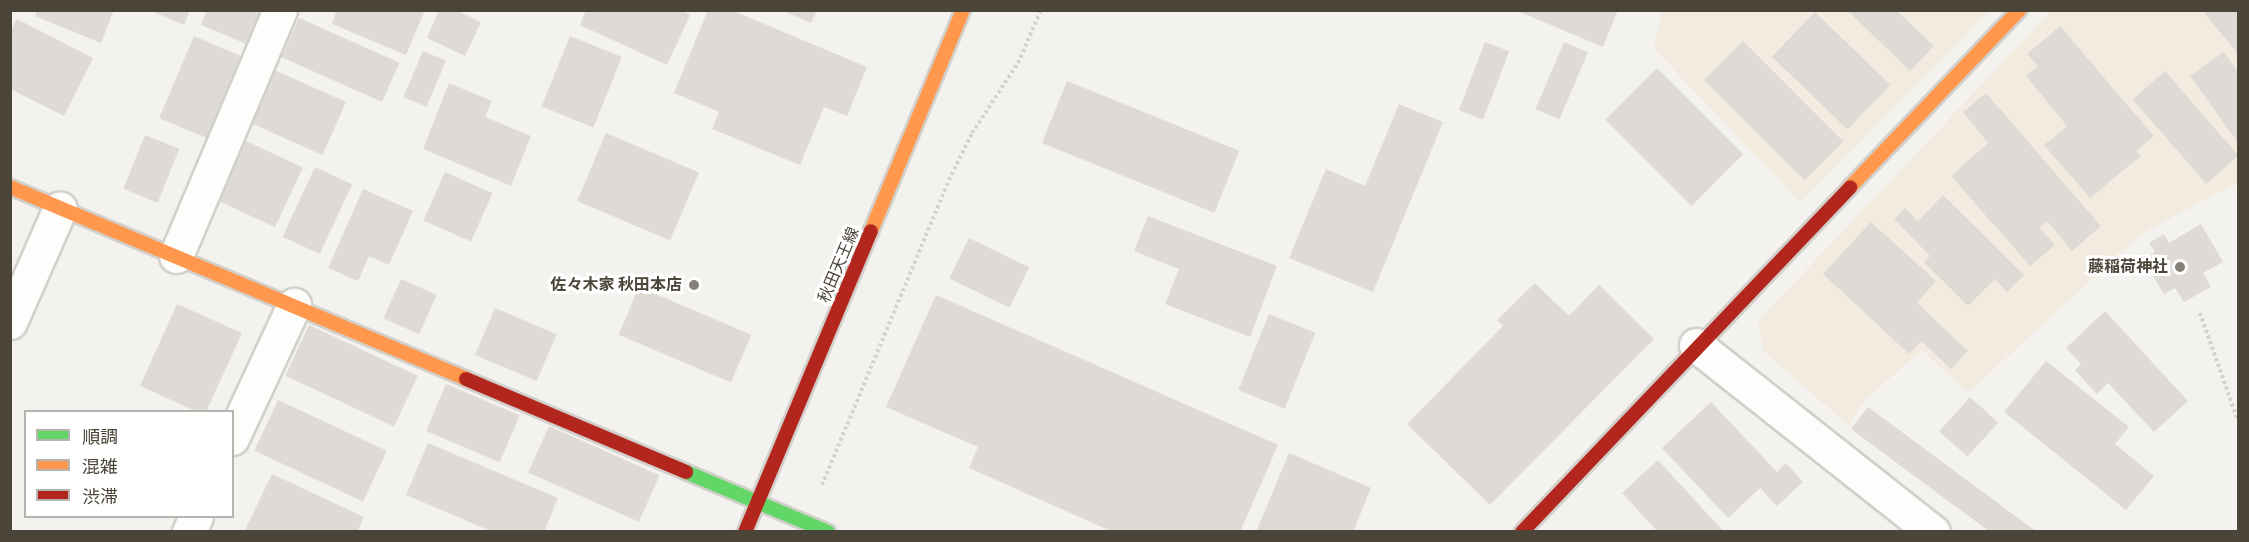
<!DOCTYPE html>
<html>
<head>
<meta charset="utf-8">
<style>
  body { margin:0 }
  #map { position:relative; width:2249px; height:542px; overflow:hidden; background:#f4f2ee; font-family:Rubik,"Noto Sans JP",sans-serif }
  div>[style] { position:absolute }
  .commercial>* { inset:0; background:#f3ebdf }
  .building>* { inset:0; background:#dedbd6; transform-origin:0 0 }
  .path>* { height:4px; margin-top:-2px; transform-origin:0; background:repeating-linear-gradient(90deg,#d3d2cc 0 3px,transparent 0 6px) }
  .roads { filter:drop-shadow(2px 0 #d2d0cb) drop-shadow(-2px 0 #d2d0cb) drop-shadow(0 2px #d2d0cb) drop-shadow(0 -2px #d2d0cb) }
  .street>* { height:33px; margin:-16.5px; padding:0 16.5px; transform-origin:16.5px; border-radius:16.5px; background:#fdfdfc }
  .fast>* { height:14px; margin:-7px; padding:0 7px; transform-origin:7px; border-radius:7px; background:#63d668 }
  .slow>* { height:14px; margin:-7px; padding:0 7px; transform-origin:7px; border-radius:7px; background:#ff974d }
  .jam>* { height:14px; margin:-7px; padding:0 7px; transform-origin:7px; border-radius:7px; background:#b3261e }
  .dots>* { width:16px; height:16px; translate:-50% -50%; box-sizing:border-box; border:3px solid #fff; border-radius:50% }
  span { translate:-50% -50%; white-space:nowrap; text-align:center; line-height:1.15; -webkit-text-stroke:6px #fff; paint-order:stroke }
  .street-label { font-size:16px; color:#4b4439 }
  .poi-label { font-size:16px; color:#4b4439; font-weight:700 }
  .right { translate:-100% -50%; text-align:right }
  .frame { position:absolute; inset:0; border:12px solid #4b4439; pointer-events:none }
  .legend { position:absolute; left:24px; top:410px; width:210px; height:108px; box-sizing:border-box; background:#fff; border:2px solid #b7b4b0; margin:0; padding:8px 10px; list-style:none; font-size:18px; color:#4b4439 }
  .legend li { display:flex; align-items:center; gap:12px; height:30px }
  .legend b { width:30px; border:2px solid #b7b4b0 }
</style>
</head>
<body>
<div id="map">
  <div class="commercial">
    <i style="clip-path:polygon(1662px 11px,1990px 11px,1800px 202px,1654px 49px)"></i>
    <i style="clip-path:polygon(2051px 11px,2238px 11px,2238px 182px,2141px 234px,1968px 393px,1922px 350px,1865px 400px,1848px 425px,1763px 351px,1758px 321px)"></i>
  </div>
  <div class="building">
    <i style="clip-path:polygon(37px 10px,114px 10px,101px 43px,35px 16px)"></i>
    <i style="clip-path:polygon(149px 10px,190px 10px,184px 25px)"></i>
    <i style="clip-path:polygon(207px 10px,264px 10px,249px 45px,201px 25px)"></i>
    <i style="clip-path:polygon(337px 10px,425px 10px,406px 55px,332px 24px)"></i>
    <i style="clip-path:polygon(439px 10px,456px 10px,481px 22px,465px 56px,427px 38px)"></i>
    <i style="clip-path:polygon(586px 10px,681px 10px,690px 15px,667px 65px,580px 25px)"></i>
    <i style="clip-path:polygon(708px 10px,731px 10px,867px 67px,847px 116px,824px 107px,800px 165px,712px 129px,719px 112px,674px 93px)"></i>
    <i style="clip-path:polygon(781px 10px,817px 10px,811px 23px)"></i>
    <i style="clip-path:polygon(1515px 10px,1618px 10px,1603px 47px)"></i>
    <i style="clip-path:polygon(1847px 10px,1896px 10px,1934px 46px,1910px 71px)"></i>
    <i style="clip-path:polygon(2202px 10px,2238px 10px,2238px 54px)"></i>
    <i style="left:1815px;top:12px;width:105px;height:62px;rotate:44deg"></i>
    <i style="left:299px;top:18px;width:110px;height:43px;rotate:24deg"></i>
    <i style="clip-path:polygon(17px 19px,93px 58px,64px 116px,10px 89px,10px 32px)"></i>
    <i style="clip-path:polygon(2060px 26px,2154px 136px,2136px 151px,2141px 156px,2090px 198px,2044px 145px,2067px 126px,2026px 76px,2038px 66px,2027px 54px)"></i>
    <i style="left:194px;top:36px;width:56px;height:89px;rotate:23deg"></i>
    <i style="left:570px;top:36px;width:56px;height:76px;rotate:22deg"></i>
    <i style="left:1743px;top:41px;width:142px;height:55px;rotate:45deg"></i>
    <i style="left:1485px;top:42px;width:26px;height:73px;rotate:21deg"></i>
    <i style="left:1564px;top:42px;width:26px;height:73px;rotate:23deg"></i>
    <i style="left:423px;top:51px;width:25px;height:50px;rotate:23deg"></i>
    <i style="clip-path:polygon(2224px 52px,2238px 72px,2238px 143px,2190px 76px)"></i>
    <i style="left:1657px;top:68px;width:122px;height:73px;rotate:45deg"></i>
    <i style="left:272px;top:69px;width:81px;height:58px;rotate:24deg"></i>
    <i style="left:2165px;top:71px;width:112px;height:43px;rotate:49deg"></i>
    <i style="left:1067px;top:81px;width:186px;height:67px;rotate:22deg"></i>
    <i style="clip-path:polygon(449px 83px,492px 101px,485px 117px,531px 136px,511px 186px,423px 149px)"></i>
    <i style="clip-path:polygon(1986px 93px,2101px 226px,2072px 251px,2047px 221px,2039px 227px,2055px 245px,2030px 266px,1951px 176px,1988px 143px,1963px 112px)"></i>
    <i style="clip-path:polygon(1399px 104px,1443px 122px,1373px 292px,1289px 258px,1326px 169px,1365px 186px)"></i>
    <i style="left:606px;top:133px;width:101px;height:74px;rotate:23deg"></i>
    <i style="left:145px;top:135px;width:37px;height:58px;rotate:22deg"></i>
    <i style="left:244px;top:140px;width:65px;height:66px;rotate:25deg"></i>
    <i style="left:315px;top:167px;width:41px;height:77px;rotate:25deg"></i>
    <i style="left:445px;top:172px;width:52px;height:53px;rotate:24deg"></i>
    <i style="clip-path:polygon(363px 189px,413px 211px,389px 265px,369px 256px,358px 281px,328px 268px)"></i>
    <i style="clip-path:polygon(1943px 195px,2024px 275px,2007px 292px,1995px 279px,1968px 306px,1924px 262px,1930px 256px,1894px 219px,1905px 208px,1918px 221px)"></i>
    <i style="clip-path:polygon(1148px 216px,1277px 266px,1250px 337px,1165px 304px,1179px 269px,1134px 251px)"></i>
    <i style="clip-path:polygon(1871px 222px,1936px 281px,1917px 303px,1968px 351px,1951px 369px,1921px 341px,1909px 354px,1823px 274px)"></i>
    <i style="clip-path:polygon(2201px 224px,2223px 262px,2203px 273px,2211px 287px,2184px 302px,2175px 288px,2164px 294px,2143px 260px,2155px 252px,2149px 243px,2164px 234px,2169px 243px)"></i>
    <i style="left:969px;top:238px;width:67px;height:45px;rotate:26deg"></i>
    <i style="left:401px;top:279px;width:39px;height:43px;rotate:24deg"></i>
    <i style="clip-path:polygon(1535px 283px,1569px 316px,1599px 285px,1654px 339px,1490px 505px,1407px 424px,1503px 326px,1497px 320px)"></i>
    <i style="left:639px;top:287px;width:122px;height:52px;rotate:23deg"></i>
    <i style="clip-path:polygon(936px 295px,1278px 445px,1240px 532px,1113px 532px,969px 468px,978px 447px,886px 407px)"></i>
    <i style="clip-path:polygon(177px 304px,242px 333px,206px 412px,198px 412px,140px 386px)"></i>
    <i style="left:495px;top:308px;width:67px;height:51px;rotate:23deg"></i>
    <i style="clip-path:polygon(2105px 311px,2188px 401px,2154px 432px,2108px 383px,2097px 394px,2075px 370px,2081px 364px,2066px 348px)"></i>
    <i style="left:1269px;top:314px;width:50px;height:82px;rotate:22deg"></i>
    <i style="left:309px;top:325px;width:120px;height:56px;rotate:25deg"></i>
    <i style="clip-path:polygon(2046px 361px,2129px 427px,2115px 444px,2154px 476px,2126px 510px,2004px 412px)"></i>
    <i style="left:446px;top:384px;width:80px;height:51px;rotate:23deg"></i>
    <i style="left:1970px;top:397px;width:38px;height:46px;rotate:42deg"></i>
    <i style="left:278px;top:400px;width:120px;height:56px;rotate:25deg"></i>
    <i style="clip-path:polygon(1711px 402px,1777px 472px,1786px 463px,1803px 482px,1777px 506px,1760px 488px,1728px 518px,1662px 448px)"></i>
    <i style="clip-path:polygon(1868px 407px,2037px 532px,1990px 532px,1851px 429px)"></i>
    <i style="left:549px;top:426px;width:121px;height:51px;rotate:24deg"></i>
    <i style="clip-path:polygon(428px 443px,558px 498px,544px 532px,493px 532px,406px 495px)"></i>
    <i style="clip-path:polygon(1289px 453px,1371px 488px,1353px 532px,1256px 532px)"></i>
    <i style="clip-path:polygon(1658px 460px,1724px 532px,1658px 532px,1622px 493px)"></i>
    <i style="clip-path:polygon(272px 474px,364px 517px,357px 532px,244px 532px)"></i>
  </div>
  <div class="path">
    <i style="left:2200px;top:313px;width:114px;rotate:70.6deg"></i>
    <i style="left:822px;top:485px;width:330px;rotate:-67.4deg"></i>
    <i style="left:949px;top:180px;width:52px;rotate:-63.9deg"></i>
    <i style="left:972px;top:133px;width:84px;rotate:-56.7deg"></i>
    <i style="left:1018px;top:63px;width:58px;rotate:-66.5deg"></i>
  </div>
  <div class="roads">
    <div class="street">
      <i style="left:176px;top:256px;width:267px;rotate:-67.1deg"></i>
      <i style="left:10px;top:322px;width:124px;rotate:-66.3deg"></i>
      <i style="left:1696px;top:345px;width:302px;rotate:38.3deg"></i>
      <i style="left:232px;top:438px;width:147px;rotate:-65deg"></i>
      <i style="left:189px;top:532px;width:17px;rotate:-66deg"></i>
    </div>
    <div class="fast">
      <i style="left:686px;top:472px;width:154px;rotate:22.9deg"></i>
    </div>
    <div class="slow">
      <i style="left:10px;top:187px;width:495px;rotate:22.8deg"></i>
      <i style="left:1850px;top:187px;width:245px;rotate:-46.3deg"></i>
      <i style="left:871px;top:231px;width:239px;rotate:-67.4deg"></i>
    </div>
    <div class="jam">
      <i style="left:466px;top:379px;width:239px;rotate:22.9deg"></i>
      <i style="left:745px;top:532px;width:326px;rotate:-67.3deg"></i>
      <i style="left:1522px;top:532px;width:476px;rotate:-46.4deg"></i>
    </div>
  </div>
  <div class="dots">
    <i style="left:2180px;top:267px;background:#868178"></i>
    <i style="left:694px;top:285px;background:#868178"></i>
  </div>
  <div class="street-label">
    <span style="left:839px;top:265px;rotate:-67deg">秋田天王線</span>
  </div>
  <div class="poi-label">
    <span class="right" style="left:2168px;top:267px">藤稲荷神社</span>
    <span class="right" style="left:682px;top:285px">佐々木家 秋田本店</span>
  </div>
  <div class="frame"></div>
  <ul class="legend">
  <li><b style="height:8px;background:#63d668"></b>順調</li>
  <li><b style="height:8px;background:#ff974d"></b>混雑</li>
  <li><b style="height:8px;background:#b3261e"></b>渋滞</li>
  </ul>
</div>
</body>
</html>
